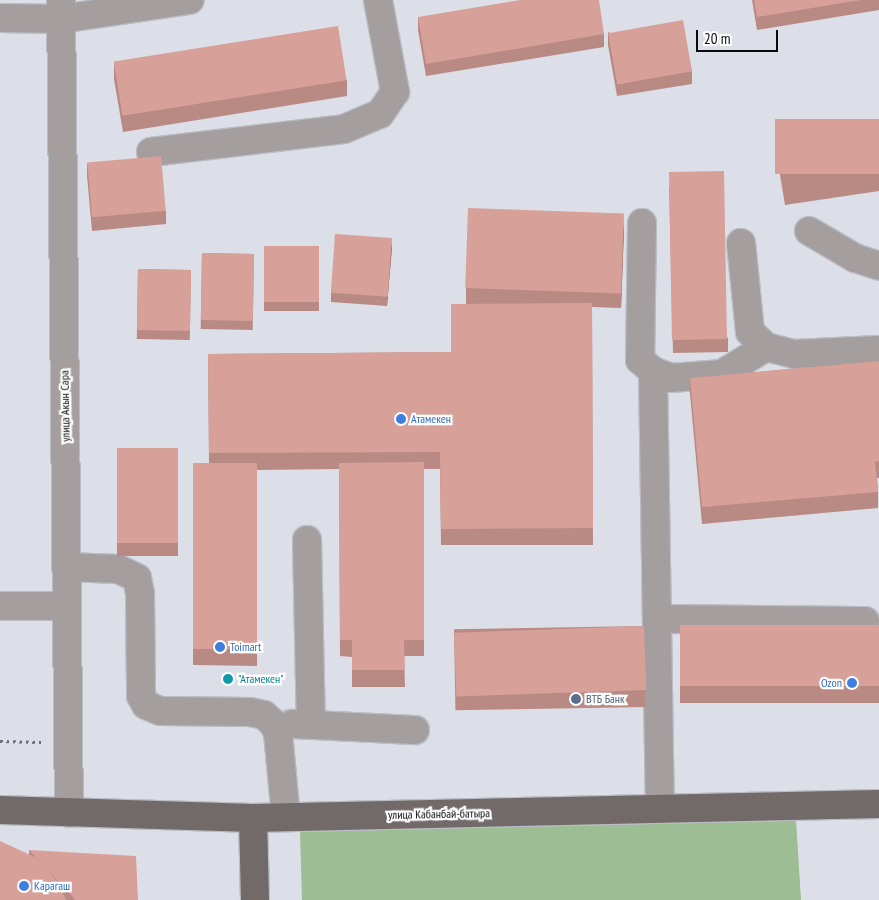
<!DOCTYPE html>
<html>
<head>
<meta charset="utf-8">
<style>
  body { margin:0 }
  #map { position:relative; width:879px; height:900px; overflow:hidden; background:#dcdfe8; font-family:"PT Sans Narrow",sans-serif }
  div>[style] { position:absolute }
  .green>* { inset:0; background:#9dbd95 }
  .path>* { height:3px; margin-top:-1.5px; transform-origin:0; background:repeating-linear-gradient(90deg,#6c6d73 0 2.5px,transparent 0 6.5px) }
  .roads { filter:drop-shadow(1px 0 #babdc5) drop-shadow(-1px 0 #babdc5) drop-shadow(0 1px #babdc5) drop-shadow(0 -1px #babdc5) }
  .minor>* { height:28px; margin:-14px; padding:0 14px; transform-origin:14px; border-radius:14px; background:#a49f9e }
  .major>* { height:28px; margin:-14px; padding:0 14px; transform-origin:14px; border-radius:14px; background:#726a69 }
  .wall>* { inset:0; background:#b98a84; transform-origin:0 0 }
  .shaded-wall>* { inset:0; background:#96706b }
  .building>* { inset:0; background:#d7a099; transform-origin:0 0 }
  .dots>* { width:14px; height:14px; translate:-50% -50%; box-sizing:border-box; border:2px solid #fff; border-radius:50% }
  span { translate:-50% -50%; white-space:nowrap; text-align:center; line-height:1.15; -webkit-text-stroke:4.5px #fff; paint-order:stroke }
  .street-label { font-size:12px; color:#0a0b0e }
  .shop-label { font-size:12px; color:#366cbe }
  .left { translate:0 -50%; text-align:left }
  .right { translate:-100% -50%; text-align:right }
  .culture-label { font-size:12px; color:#0d838f }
  .service-label { font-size:12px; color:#4e5e75 }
  .scale { position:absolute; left:696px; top:30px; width:82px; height:22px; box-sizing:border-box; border:2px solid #0a0b0e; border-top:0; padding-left:6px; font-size:15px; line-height:18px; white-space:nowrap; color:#0a0b0e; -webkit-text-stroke:4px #fff; paint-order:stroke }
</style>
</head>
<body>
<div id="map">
  <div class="green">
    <i style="clip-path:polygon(796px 820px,801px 900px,302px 900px,300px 831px)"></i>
  </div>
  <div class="path">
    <i style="left:0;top:741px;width:41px;rotate:1.4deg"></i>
  </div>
  <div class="roads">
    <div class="minor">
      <i style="left:61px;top:0;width:813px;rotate:89.44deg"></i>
      <i style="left:0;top:18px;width:61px;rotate:0.9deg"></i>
      <i style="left:61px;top:19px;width:130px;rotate:-8.4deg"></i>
      <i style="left:151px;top:152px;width:194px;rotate:-6.8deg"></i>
      <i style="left:344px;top:129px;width:39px;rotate:-23deg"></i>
      <i style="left:380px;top:114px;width:27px;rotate:-56deg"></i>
      <i style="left:395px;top:92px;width:94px;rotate:-100.5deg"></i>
      <i style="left:642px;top:223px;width:137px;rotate:90.8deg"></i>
      <i style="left:640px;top:360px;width:17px;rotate:40deg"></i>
      <i style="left:653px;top:371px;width:19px;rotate:21deg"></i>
      <i style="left:671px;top:378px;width:51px;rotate:-4.5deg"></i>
      <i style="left:722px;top:374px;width:52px;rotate:-31.5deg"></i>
      <i style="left:809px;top:231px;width:53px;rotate:30.4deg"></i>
      <i style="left:855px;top:258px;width:25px;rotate:18deg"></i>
      <i style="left:741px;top:243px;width:89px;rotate:84.2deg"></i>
      <i style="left:750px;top:332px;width:22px;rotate:43deg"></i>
      <i style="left:766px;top:347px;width:29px;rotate:14deg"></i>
      <i style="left:794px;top:354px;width:85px;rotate:-2.7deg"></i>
      <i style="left:653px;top:371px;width:438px;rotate:89.1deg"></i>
      <i style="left:307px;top:540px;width:185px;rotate:88.8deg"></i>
      <i style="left:66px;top:567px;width:52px;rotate:2.2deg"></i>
      <i style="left:118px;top:569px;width:21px;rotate:25deg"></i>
      <i style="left:137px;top:578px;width:15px;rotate:79deg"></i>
      <i style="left:140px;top:593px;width:103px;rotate:89.4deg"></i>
      <i style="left:141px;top:696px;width:10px;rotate:61deg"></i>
      <i style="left:146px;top:705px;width:15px;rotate:23deg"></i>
      <i style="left:160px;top:711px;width:90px;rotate:0.6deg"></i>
      <i style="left:250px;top:712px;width:14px;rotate:12deg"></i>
      <i style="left:264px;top:715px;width:12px;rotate:42deg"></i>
      <i style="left:273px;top:723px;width:11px;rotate:63deg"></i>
      <i style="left:278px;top:733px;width:84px;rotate:84.6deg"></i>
      <i style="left:0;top:606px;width:67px"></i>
      <i style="left:657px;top:619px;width:208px;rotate:0.6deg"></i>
      <i style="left:292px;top:724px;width:123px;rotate:2.8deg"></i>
    </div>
    <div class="major">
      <i style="left:0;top:810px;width:253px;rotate:1.8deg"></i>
      <i style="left:253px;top:818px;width:626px;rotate:-1.28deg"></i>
      <i style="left:253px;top:818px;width:82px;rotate:88.6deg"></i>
    </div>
  </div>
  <div class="wall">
    <i style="clip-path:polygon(752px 0,879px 0,879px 10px,757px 30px)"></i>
    <i style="clip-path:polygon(418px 17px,604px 34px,604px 47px,426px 76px,418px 30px)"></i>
    <i style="clip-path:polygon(608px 32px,692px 71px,692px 84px,617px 96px,608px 45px)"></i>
    <i style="clip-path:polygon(114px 63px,347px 80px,347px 96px,123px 132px,114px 79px)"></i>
    <i style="clip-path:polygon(879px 119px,879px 191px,785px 205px,776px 151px,776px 135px)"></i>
    <i style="clip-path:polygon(87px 163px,166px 211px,166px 224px,92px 231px,87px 176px)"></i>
    <i style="clip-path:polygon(669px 185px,728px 339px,728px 352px,673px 353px)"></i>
    <i style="clip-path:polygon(624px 229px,621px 308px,592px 307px,593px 545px,441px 545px,440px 469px,424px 469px,424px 656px,404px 656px,405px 687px,352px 687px,352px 657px,340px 656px,339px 469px,257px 470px,257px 666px,193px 665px,193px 463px,209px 463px,208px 354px,451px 352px,466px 304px,466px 288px)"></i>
    <i style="left:264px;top:246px;width:55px;height:65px"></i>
    <i style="clip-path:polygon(392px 247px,387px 306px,331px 302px,331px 293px)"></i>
    <i style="left:202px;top:253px;width:52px;height:76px;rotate:1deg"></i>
    <i style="left:138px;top:269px;width:53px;height:70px;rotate:1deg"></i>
    <i style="clip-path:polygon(879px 361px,879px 478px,877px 478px,878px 492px,878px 508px,702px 524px,690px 394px,690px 378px)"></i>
    <i style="left:117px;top:448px;width:61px;height:108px"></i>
    <i style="left:879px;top:625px;width:78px;height:199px;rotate:90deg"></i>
    <i style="left:644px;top:626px;width:81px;height:190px;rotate:89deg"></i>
    <i style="clip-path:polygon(29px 850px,138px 900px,0 900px,29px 854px)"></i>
  </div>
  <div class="shaded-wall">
    <i style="clip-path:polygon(624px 213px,624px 229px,621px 308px,621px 292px)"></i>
    <i style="clip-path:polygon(392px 238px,392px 247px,387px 306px,387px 297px)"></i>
  </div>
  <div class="building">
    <i style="clip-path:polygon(520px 0,599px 0,604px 34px,426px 64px,418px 17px)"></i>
    <i style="clip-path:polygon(754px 0,861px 0,757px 17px)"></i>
    <i style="left:683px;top:20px;width:52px;height:76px;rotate:80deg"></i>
    <i style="left:338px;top:26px;width:55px;height:227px;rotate:81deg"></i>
    <i style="left:879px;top:119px;width:55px;height:104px;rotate:90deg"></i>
    <i style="left:161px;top:156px;width:55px;height:74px;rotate:85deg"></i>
    <i style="left:724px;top:171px;width:168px;height:55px;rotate:89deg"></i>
    <i style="left:468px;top:208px;width:156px;height:80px;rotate:2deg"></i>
    <i style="left:335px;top:234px;width:57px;height:59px;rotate:4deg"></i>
    <i style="left:264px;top:246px;width:55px;height:56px"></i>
    <i style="left:202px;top:253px;width:52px;height:67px;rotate:1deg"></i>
    <i style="left:138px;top:269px;width:53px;height:61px;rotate:1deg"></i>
    <i style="clip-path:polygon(592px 303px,593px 528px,441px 529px,440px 452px,209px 453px,208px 354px,451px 352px,451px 304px)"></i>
    <i style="clip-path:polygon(879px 361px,879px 461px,875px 462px,878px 492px,702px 507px,690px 378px)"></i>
    <i style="left:117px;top:448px;width:61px;height:95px"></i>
    <i style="clip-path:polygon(424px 462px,424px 640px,404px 640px,405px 670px,352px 670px,352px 640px,340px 640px,339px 463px)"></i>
    <i style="left:193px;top:463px;width:64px;height:186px"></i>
    <i style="left:879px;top:625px;width:61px;height:199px;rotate:90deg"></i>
    <i style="left:644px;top:626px;width:64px;height:190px;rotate:88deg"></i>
    <i style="clip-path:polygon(0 841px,37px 858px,58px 882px,66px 900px,0 900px)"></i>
    <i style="clip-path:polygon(29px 850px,136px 856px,138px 900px,74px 900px,74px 898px)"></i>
  </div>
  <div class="dots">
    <i style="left:401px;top:419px;background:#3f7fe0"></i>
    <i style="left:220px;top:647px;background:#3f7fe0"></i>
    <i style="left:228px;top:679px;background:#0f9aa8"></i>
    <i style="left:852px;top:683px;background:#3f7fe0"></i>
    <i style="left:576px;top:699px;background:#5c6f8a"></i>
    <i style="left:24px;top:886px;background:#3f7fe0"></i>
  </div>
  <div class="street-label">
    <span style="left:65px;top:406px;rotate:-91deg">улица Акын Сара</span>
    <span style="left:439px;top:814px;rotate:-1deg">улица Кабанбай-батыра</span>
  </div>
  <div class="shop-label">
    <span class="left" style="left:411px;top:419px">Атамекен</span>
    <span class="left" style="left:230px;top:647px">Toimart</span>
    <span class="right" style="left:842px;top:683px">Ozon</span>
    <span class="left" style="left:34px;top:886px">Карагаш</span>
  </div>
  <div class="culture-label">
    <span class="left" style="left:238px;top:679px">"Атамекен"</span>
  </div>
  <div class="service-label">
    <span class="left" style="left:586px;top:699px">ВТБ Банк</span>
  </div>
  <div class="scale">20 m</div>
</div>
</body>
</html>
